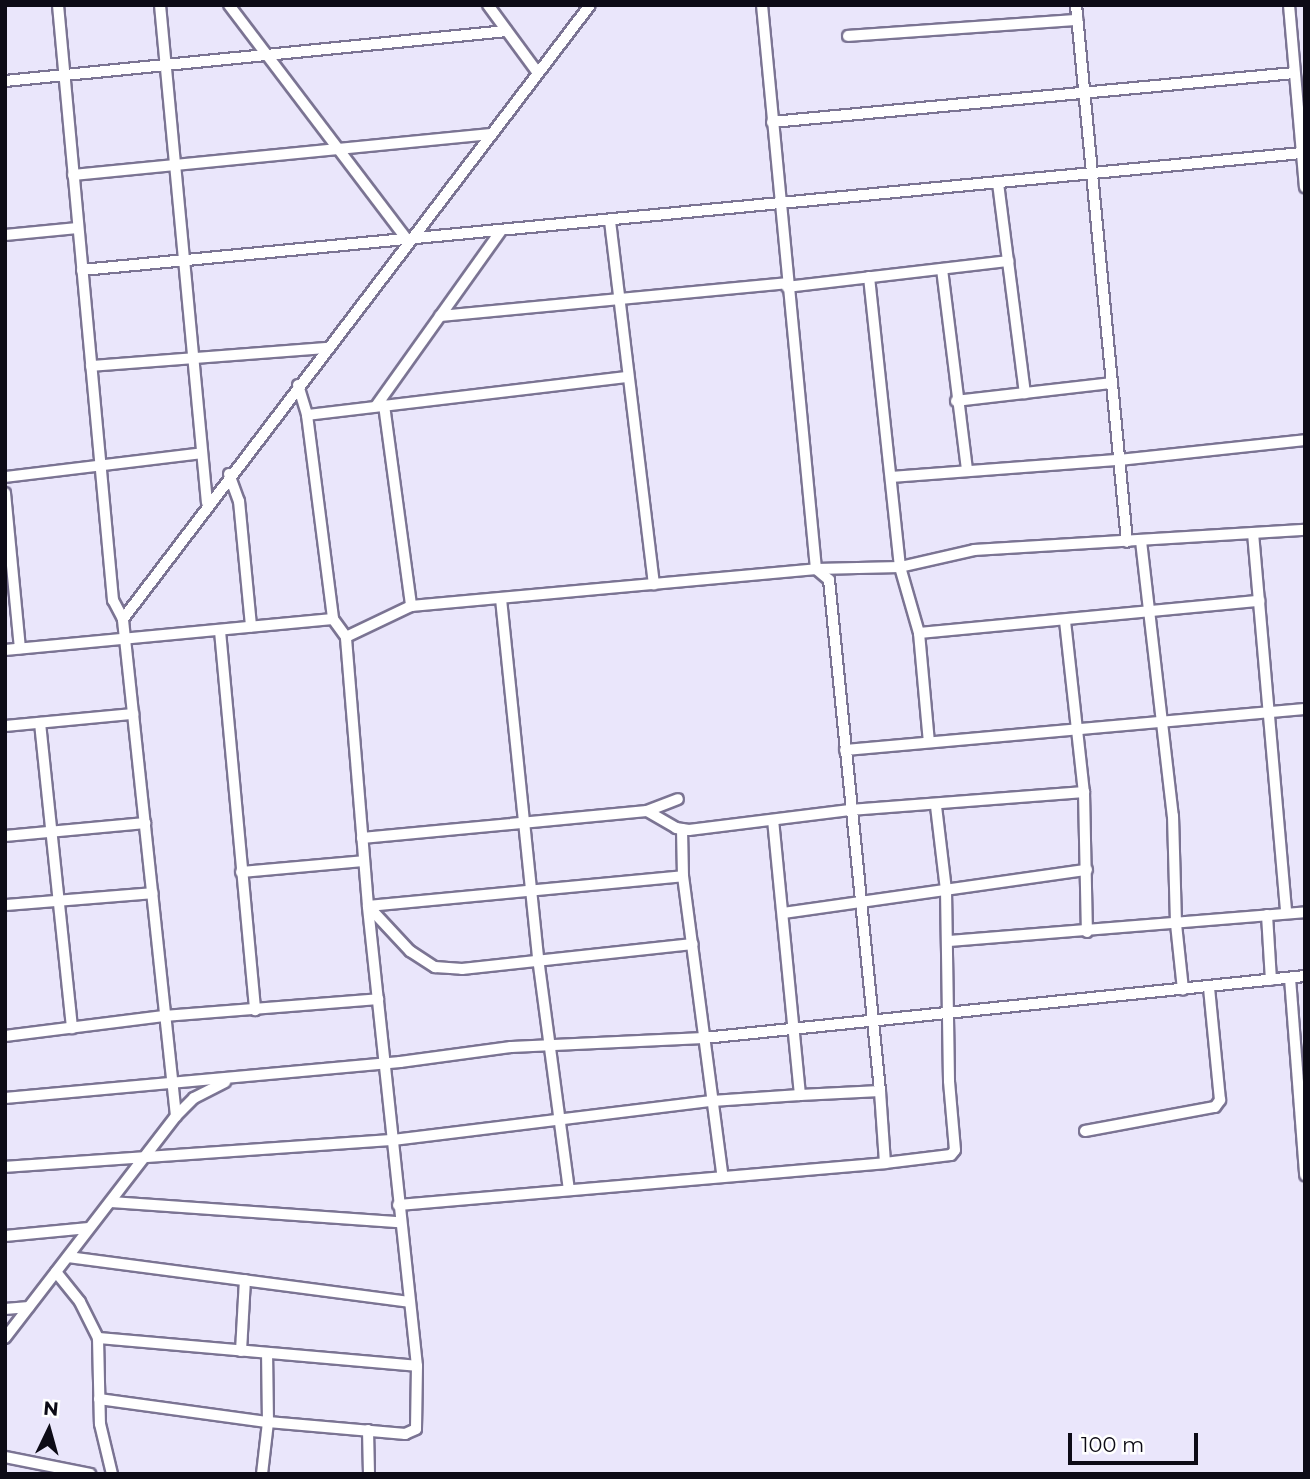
<!DOCTYPE html>
<html>
<head>
<meta charset="utf-8">
<style>
  body { margin:0 }
  #map { position:relative; width:1310px; height:1479px; overflow:hidden; background:#eae6fb; font-family:Montserrat,sans-serif }
  div>[style] { position:absolute }
  .roads { filter:drop-shadow(2px 0 #7b7493) drop-shadow(-2px 0 #7b7493) drop-shadow(0 2px #7b7493) drop-shadow(0 -2px #7b7493) }
  .minor>* { height:10px; margin:-5px; padding:0 5px; transform-origin:5px; border-radius:5px; background:#fff }
  span { translate:-50% -50%; white-space:nowrap; text-align:center; line-height:1.15; -webkit-text-stroke:5px #fff; paint-order:stroke }
  .frame { position:absolute; inset:0; border:7px solid #0d0b16; pointer-events:none }
  .north { position:absolute; left:14px; top:1395px; width:70px; height:70px; -webkit-text-stroke:5px #fff; paint-order:stroke; rotate:5deg; font-size:19px; font-weight:700; line-height:28px; text-align:center; color:#0d0b16 }
  .north::after { content:''; display:block; margin:auto; width:24px; height:32px; background:#0d0b16; clip-path:polygon(50% 0,100% 100%,50% 72%,0 100%) }
  .scale { position:absolute; left:1068px; top:1433px; width:130px; height:32px; box-sizing:border-box; border:4px solid #0d0b16; border-top:0; padding-left:9px; font-size:21px; line-height:24px; white-space:nowrap; color:#0d0b16; -webkit-text-stroke:5px #fff; paint-order:stroke }
</style>
</head>
<body>
<div id="map">
  <div class="roads">
    <div class="minor">
      <i style="left:58px;top:5px;width:598px;rotate:84.72deg"></i>
      <i style="left:113px;top:600px;width:21px;rotate:62deg"></i>
      <i style="left:160px;top:5px;width:500px;rotate:84.61deg"></i>
      <i style="left:229px;top:5px;width:296px;rotate:52.8deg"></i>
      <i style="left:488px;top:5px;width:84px;rotate:53.7deg"></i>
      <i style="left:762px;top:5px;width:567px;rotate:84.53deg"></i>
      <i style="left:816px;top:569px;width:17px;rotate:40deg"></i>
      <i style="left:829px;top:580px;width:514px;rotate:84.3deg"></i>
      <i style="left:880px;top:1091px;width:80px;rotate:177.1deg"></i>
      <i style="left:1076px;top:5px;width:539px;rotate:84.57deg"></i>
      <i style="left:1289px;top:5px;width:183px;rotate:85deg"></i>
      <i style="left:848px;top:36px;width:230px;rotate:-4deg"></i>
      <i style="left:5px;top:81px;width:504px;rotate:-5.69deg"></i>
      <i style="left:772px;top:122px;width:524px;rotate:-5.36deg"></i>
      <i style="left:73px;top:175px;width:420px;rotate:-5.6deg"></i>
      <i style="left:998px;top:183px;width:212px;rotate:82.7deg"></i>
      <i style="left:610px;top:221px;width:366px;rotate:83.1deg"></i>
      <i style="left:5px;top:235px;width:73px;rotate:-5.5deg"></i>
      <i style="left:942px;top:269px;width:203px;rotate:82.9deg"></i>
      <i style="left:82px;top:270px;width:1226px;rotate:-5.48deg"></i>
      <i style="left:869px;top:277px;width:292px;rotate:83.9deg"></i>
      <i style="left:900px;top:567px;width:69px;rotate:73.9deg"></i>
      <i style="left:919px;top:633px;width:109px;rotate:84.8deg"></i>
      <i style="left:787px;top:287px;width:223px;rotate:-6.7deg"></i>
      <i style="left:440px;top:316px;width:348px;rotate:-5.4deg"></i>
      <i style="left:91px;top:366px;width:237px;rotate:-4.4deg"></i>
      <i style="left:298px;top:385px;width:31px;rotate:73deg"></i>
      <i style="left:307px;top:415px;width:206px;rotate:82.7deg"></i>
      <i style="left:956px;top:401px;width:157px;rotate:-6.6deg"></i>
      <i style="left:384px;top:405px;width:203px;rotate:82.3deg"></i>
      <i style="left:376px;top:406px;width:214px;rotate:-54.5deg"></i>
      <i style="left:307px;top:415px;width:323px;rotate:-6.8deg"></i>
      <i style="left:229px;top:474px;width:29px;rotate:70deg"></i>
      <i style="left:239px;top:501px;width:126px;rotate:84.5deg"></i>
      <i style="left:5px;top:477px;width:198px;rotate:-6.9deg"></i>
      <i style="left:891px;top:477px;width:229px;rotate:-4.3deg"></i>
      <i style="left:1119px;top:460px;width:187px;rotate:-6.1deg"></i>
      <i style="left:5px;top:493px;width:156px;rotate:84.5deg"></i>
      <i style="left:1253px;top:533px;width:381px;rotate:85deg"></i>
      <i style="left:1141px;top:541px;width:277px;rotate:83.4deg"></i>
      <i style="left:1173px;top:816px;width:108px;rotate:88.4deg"></i>
      <i style="left:1176px;top:924px;width:66px;rotate:83.9deg"></i>
      <i style="left:501px;top:599px;width:361px;rotate:84.1deg"></i>
      <i style="left:538px;top:958px;width:233px;rotate:82.4deg"></i>
      <i style="left:1065px;top:621px;width:172px;rotate:83.7deg"></i>
      <i style="left:1084px;top:792px;width:140px;rotate:88.8deg"></i>
      <i style="left:220px;top:631px;width:381px;rotate:84.7deg"></i>
      <i style="left:919px;top:633px;width:342px;rotate:-5.4deg"></i>
      <i style="left:5px;top:650px;width:329px;rotate:-5.4deg"></i>
      <i style="left:333px;top:619px;width:22px;rotate:54deg"></i>
      <i style="left:346px;top:637px;width:72px;rotate:-25.5deg"></i>
      <i style="left:411px;top:606px;width:407px;rotate:-5.2deg"></i>
      <i style="left:816px;top:569px;width:84px;rotate:-1.4deg"></i>
      <i style="left:900px;top:567px;width:76px;rotate:-12.9deg"></i>
      <i style="left:974px;top:550px;width:332px;rotate:-3.5deg"></i>
      <i style="left:40px;top:723px;width:307px;rotate:84deg"></i>
      <i style="left:5px;top:726px;width:129px;rotate:-5.4deg"></i>
      <i style="left:845px;top:750px;width:462px;rotate:-5.1deg"></i>
      <i style="left:647px;top:811px;width:34px;rotate:30deg"></i>
      <i style="left:676px;top:828px;width:13px;rotate:9deg"></i>
      <i style="left:689px;top:830px;width:162px;rotate:-7.1deg"></i>
      <i style="left:850px;top:810px;width:235px;rotate:-4.4deg"></i>
      <i style="left:682px;top:829px;width:47px;rotate:88.8deg"></i>
      <i style="left:683px;top:876px;width:301px;rotate:82.5deg"></i>
      <i style="left:5px;top:836px;width:141px;rotate:-5.3deg"></i>
      <i style="left:362px;top:838px;width:286px;rotate:-5.4deg"></i>
      <i style="left:647px;top:811px;width:33px;rotate:-21deg"></i>
      <i style="left:241px;top:872px;width:123px;rotate:-5.1deg"></i>
      <i style="left:5px;top:905px;width:148px;rotate:-4.6deg"></i>
      <i style="left:368px;top:906px;width:62px;rotate:47deg"></i>
      <i style="left:410px;top:951px;width:30px;rotate:33deg"></i>
      <i style="left:435px;top:967px;width:27px;rotate:4deg"></i>
      <i style="left:462px;top:969px;width:232px;rotate:-6.2deg"></i>
      <i style="left:368px;top:906px;width:316px;rotate:-5.4deg"></i>
      <i style="left:783px;top:913px;width:307px;rotate:-8.1deg"></i>
      <i style="left:1267px;top:915px;width:65px;rotate:86.5deg"></i>
      <i style="left:948px;top:941px;width:358px;rotate:-4.6deg"></i>
      <i style="left:1290px;top:978px;width:198px;rotate:85.6deg"></i>
      <i style="left:5px;top:1036px;width:160px;rotate:-7.2deg"></i>
      <i style="left:164px;top:1016px;width:215px;rotate:-4.5deg"></i>
      <i style="left:5px;top:1098px;width:397px;rotate:-5.2deg"></i>
      <i style="left:400px;top:1062px;width:112px;rotate:-7.7deg"></i>
      <i style="left:511px;top:1047px;width:193px;rotate:-2.7deg"></i>
      <i style="left:704px;top:1038px;width:604px;rotate:-5.89deg"></i>
      <i style="left:176px;top:1116px;width:500px;rotate:-96.1deg"></i>
      <i style="left:123px;top:619px;width:771px;rotate:-52.74deg"></i>
      <i style="left:1085px;top:1131px;width:132px;rotate:-10.5deg"></i>
      <i style="left:1215px;top:1107px;width:9px;rotate:-54deg"></i>
      <i style="left:1220px;top:1100px;width:114px;rotate:-95.6deg"></i>
      <i style="left:885px;top:1163px;width:66px;rotate:-6.9deg"></i>
      <i style="left:951px;top:1155px;width:6px;rotate:-51deg"></i>
      <i style="left:955px;top:1150px;width:69px;rotate:-95deg"></i>
      <i style="left:949px;top:1081px;width:191px;rotate:-90.9deg"></i>
      <i style="left:946px;top:890px;width:85px;rotate:-96.8deg"></i>
      <i style="left:5px;top:1167px;width:389px;rotate:-4deg"></i>
      <i style="left:393px;top:1140px;width:321px;rotate:-7deg"></i>
      <i style="left:712px;top:1101px;width:88px;rotate:-3.9deg"></i>
      <i style="left:800px;top:1095px;width:276px;rotate:-95.6deg"></i>
      <i style="left:111px;top:1202px;width:289px;rotate:4deg"></i>
      <i style="left:398px;top:1205px;width:489px;rotate:-4.9deg"></i>
      <i style="left:885px;top:1163px;width:72px;rotate:-94deg"></i>
      <i style="left:5px;top:1236px;width:84px;rotate:-5.4deg"></i>
      <i style="left:68px;top:1257px;width:344px;rotate:7.5deg"></i>
      <i style="left:56px;top:1272px;width:38px;rotate:51deg"></i>
      <i style="left:80px;top:1302px;width:40px;rotate:63.4deg"></i>
      <i style="left:98px;top:1338px;width:86px;rotate:88.7deg"></i>
      <i style="left:100px;top:1424px;width:51px;rotate:76.5deg"></i>
      <i style="left:5px;top:1309px;width:24px;rotate:-5deg"></i>
      <i style="left:5px;top:1338px;width:280px;rotate:-52.4deg"></i>
      <i style="left:176px;top:1116px;width:25px;rotate:-45deg"></i>
      <i style="left:194px;top:1098px;width:35px;rotate:-27deg"></i>
      <i style="left:98px;top:1338px;width:320px;rotate:5deg"></i>
      <i style="left:241px;top:1351px;width:71px;rotate:-86.8deg"></i>
      <i style="left:99px;top:1399px;width:171px;rotate:7.8deg"></i>
      <i style="left:268px;top:1422px;width:138px;rotate:5deg"></i>
      <i style="left:405px;top:1434px;width:12px;rotate:-24deg"></i>
      <i style="left:416px;top:1429px;width:63px;rotate:-89.1deg"></i>
      <i style="left:417px;top:1366px;width:463px;rotate:-96.1deg"></i>
      <i style="left:368px;top:906px;width:270px;rotate:-94.7deg"></i>
      <i style="left:368px;top:1430px;width:44px;rotate:88.7deg"></i>
      <i style="left:5px;top:1457px;width:87px;rotate:11.3deg"></i>
      <i style="left:262px;top:1474px;width:52px;rotate:-83.4deg"></i>
      <i style="left:268px;top:1422px;width:69px;rotate:-90.8deg"></i>
    </div>
  </div>
  <div class="frame"></div>
  <div class="north">N</div>
  <div class="scale">100 m</div>
</div>
</body>
</html>
